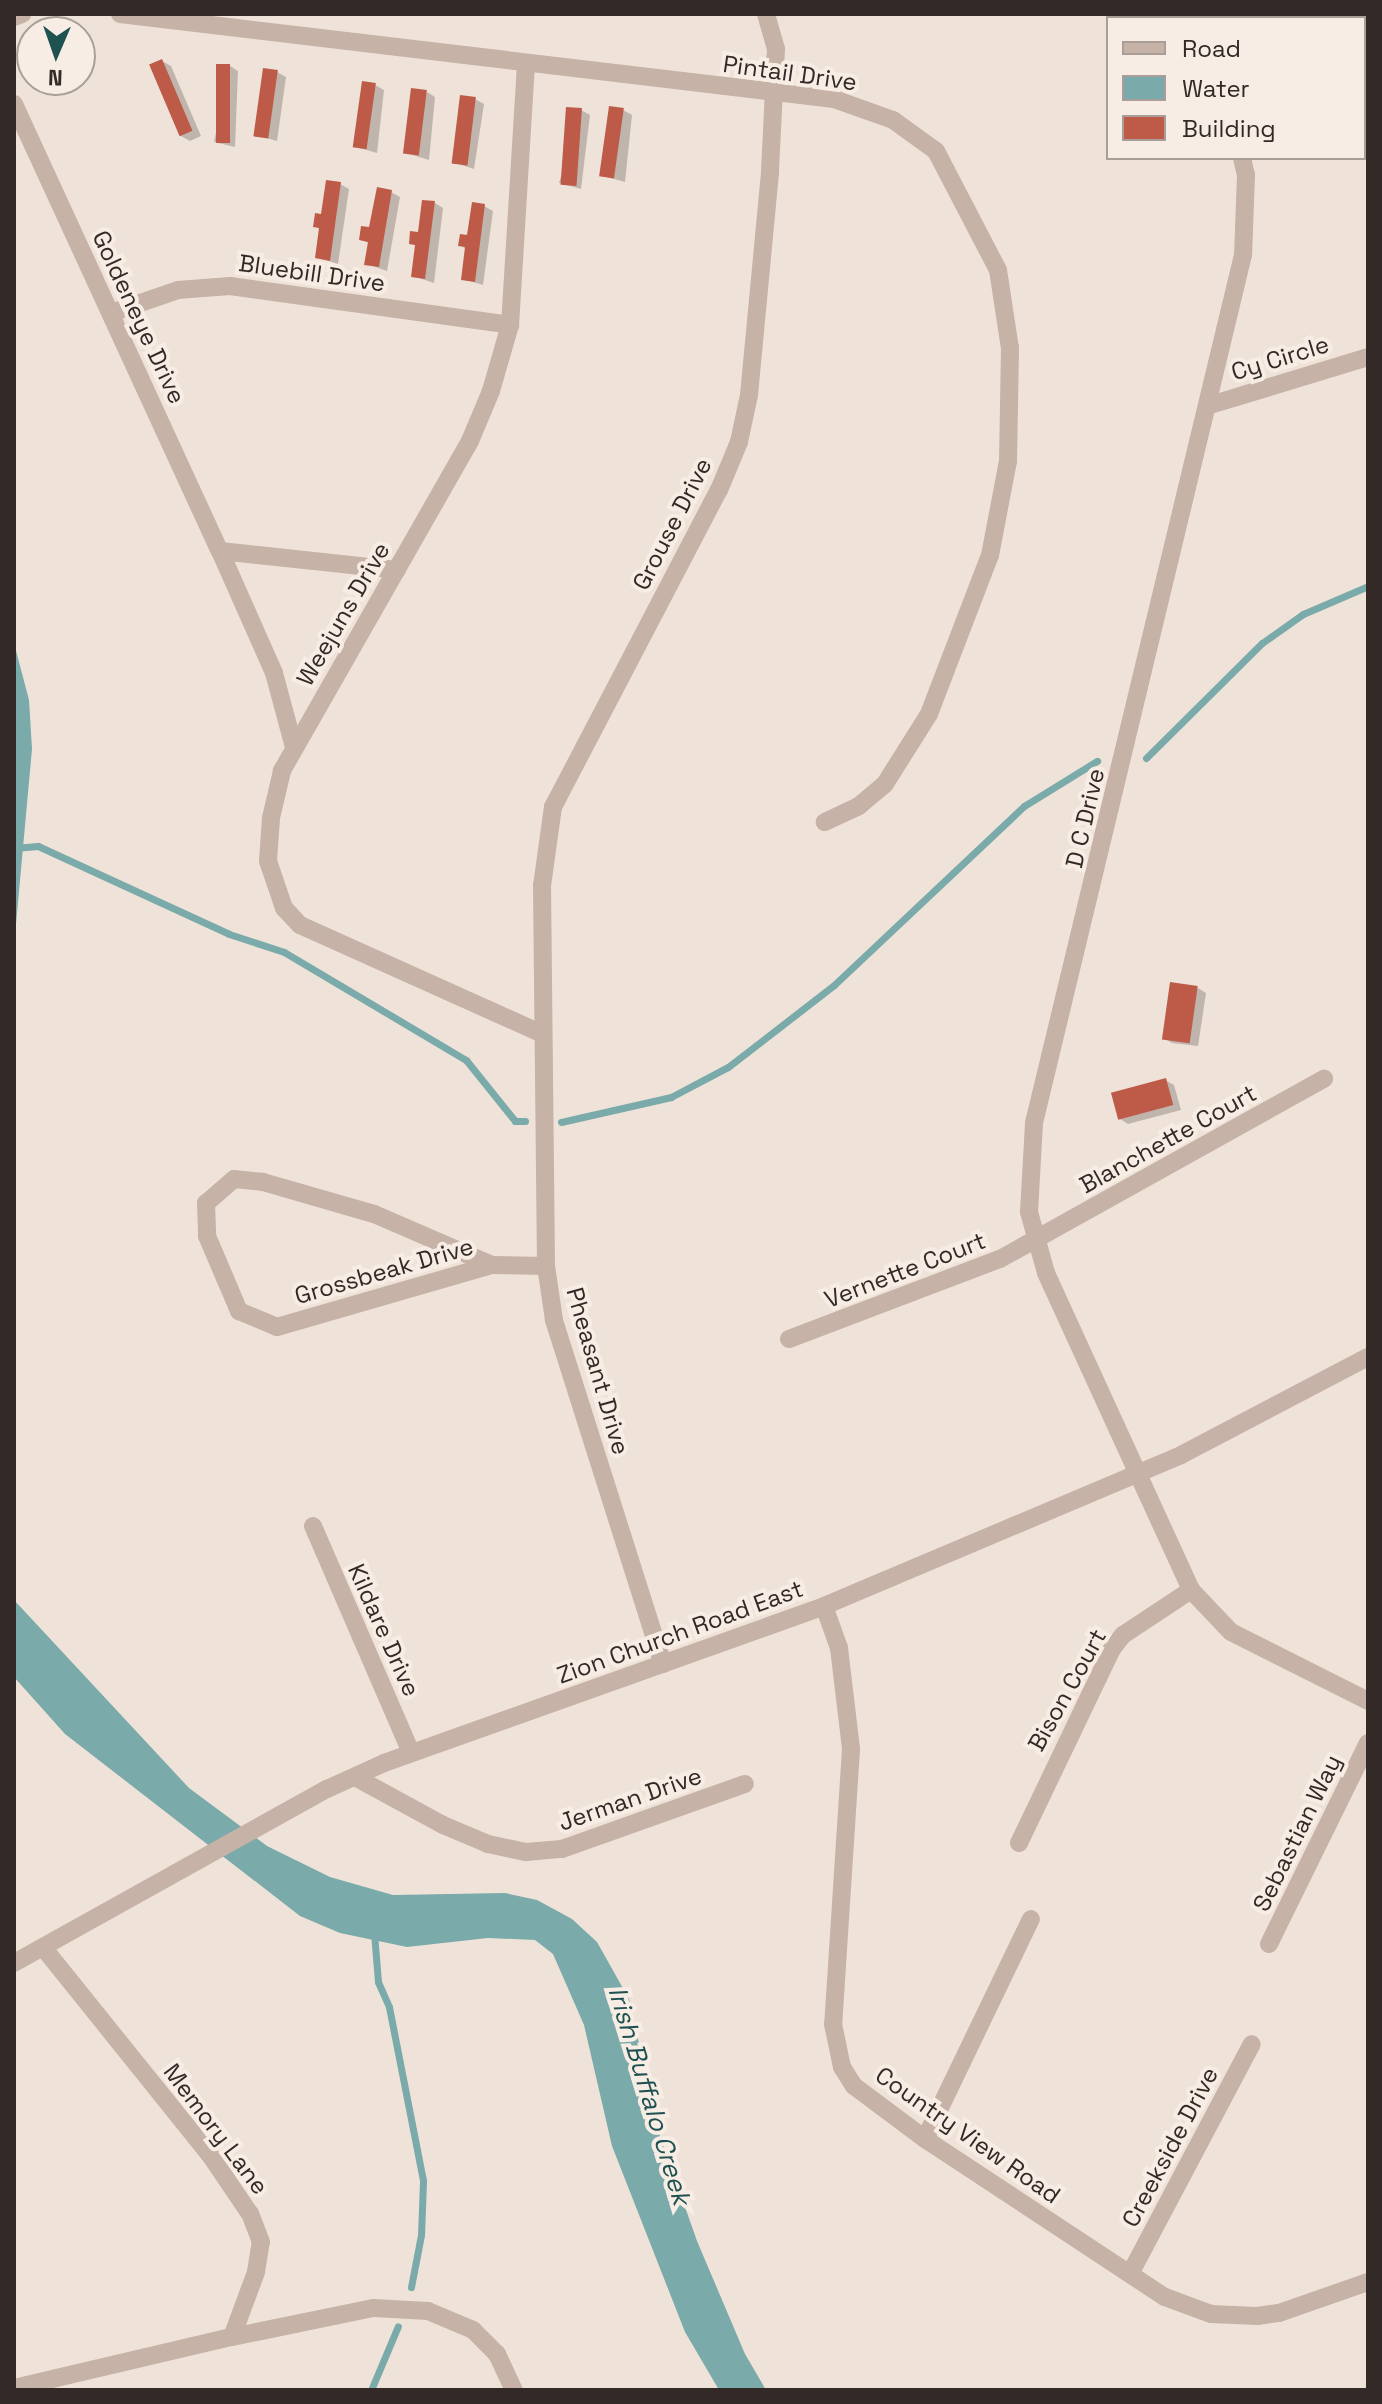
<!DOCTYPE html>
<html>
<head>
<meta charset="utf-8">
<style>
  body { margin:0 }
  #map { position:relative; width:1382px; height:2404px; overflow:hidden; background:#efe3d9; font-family:"Space Grotesk",sans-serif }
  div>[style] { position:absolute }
  .water>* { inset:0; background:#7aaaa9 }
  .shadow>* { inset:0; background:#0003 }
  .stream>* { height:7px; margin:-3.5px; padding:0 3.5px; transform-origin:3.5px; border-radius:3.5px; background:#7aaaa9 }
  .building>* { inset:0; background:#be5b48; transform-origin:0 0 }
  .street>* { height:18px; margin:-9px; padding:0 9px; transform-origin:9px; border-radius:9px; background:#c6b2a6 }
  span { translate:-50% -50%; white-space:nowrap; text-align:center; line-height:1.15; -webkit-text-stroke:8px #f7ede4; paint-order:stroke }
  .street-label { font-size:24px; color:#332926 }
  .water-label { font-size:26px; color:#1f5151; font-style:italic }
  .frame { position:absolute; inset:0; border:16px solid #332926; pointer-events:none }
  .legend { position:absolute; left:1106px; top:16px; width:260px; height:144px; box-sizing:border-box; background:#f7ede4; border:2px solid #a99f98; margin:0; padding:10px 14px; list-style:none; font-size:24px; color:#332926 }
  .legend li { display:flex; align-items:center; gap:16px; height:40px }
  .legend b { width:40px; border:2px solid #a99f98 }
  .north { position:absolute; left:16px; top:16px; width:80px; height:80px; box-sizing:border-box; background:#f7ede4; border:2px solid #a99f98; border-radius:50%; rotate:182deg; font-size:22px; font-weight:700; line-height:32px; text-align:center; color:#332926 }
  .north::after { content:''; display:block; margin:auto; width:28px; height:36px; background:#1f5151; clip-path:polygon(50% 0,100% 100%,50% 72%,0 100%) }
</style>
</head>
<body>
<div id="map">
  <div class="water">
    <i style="clip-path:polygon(14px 643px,29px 700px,32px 749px,14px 946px)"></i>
    <i style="clip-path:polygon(14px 1600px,189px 1788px,267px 1846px,330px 1877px,393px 1895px,505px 1893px,537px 1900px,572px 1919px,597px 1942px,629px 1999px,660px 2136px,697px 2241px,745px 2354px,766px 2390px,719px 2390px,685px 2332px,612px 2146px,584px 2025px,553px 1954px,535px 1940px,488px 1938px,407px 1947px,340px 1933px,300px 1916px,65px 1734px,14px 1677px)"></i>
  </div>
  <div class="shadow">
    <i style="clip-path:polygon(162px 61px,171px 66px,201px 136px,190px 141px,181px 136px)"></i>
    <i style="clip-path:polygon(230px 66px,238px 71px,235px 147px,214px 142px)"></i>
    <i style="clip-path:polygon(277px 72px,286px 77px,277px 141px,256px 135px)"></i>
    <i style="clip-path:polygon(375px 85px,384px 90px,377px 153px,356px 147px)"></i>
    <i style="clip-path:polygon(427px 92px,435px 97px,429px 160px,406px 153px)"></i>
    <i style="clip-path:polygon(475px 99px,484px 104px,474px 169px,452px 162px)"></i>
    <i style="clip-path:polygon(581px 110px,590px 115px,581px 189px,559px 183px)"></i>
    <i style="clip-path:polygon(623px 110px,632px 115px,625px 182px,604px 176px)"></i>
    <i style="clip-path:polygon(340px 184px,349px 189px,338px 264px,317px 257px,321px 230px,315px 226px)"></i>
    <i style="clip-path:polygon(391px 192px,400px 197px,387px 271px,367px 264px,370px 244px,361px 239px)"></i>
    <i style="clip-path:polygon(435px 203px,443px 208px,434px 283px,413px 276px,417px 246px,411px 243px)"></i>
    <i style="clip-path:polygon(484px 206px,493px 211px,483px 285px,463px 279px,466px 249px,460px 245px)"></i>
    <i style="clip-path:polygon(1198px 988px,1206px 993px,1198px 1046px,1172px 1043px,1164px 1038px)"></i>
    <i style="clip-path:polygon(1165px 1080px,1174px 1085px,1181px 1110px,1128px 1124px,1120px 1119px)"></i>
  </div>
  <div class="stream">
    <i style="left:1146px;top:758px;width:163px;rotate:-44.8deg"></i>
    <i style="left:1262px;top:643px;width:50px;rotate:-35.3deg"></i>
    <i style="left:1303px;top:614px;width:71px;rotate:-23.3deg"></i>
    <i style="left:14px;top:848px;width:24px;rotate:-5deg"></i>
    <i style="left:38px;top:846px;width:210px;rotate:24.7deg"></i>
    <i style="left:229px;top:934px;width:58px;rotate:18.1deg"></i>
    <i style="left:284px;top:952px;width:212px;rotate:30.7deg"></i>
    <i style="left:466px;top:1060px;width:78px;rotate:51.2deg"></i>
    <i style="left:515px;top:1121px;width:10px"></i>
    <i style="left:561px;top:1122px;width:113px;rotate:-12.8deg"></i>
    <i style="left:671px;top:1097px;width:64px;rotate:-27.8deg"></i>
    <i style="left:728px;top:1067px;width:134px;rotate:-37.7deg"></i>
    <i style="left:834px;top:985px;width:261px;rotate:-43.3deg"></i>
    <i style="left:1024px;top:806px;width:86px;rotate:-31.7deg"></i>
    <i style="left:374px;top:1933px;width:49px;rotate:85.3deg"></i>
    <i style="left:378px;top:1982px;width:27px;rotate:66deg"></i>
    <i style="left:389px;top:2007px;width:177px;rotate:78.9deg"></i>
    <i style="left:423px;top:2181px;width:54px;rotate:92.1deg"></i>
    <i style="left:421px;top:2235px;width:53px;rotate:100.9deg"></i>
    <i style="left:371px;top:2390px;width:69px;rotate:-67.1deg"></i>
  </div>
  <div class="building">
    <i style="left:162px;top:59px;width:78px;height:14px;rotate:67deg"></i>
    <i style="left:216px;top:64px;width:14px;height:79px"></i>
    <i style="left:263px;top:68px;width:15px;height:69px;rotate:8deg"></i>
    <i style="left:362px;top:81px;width:14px;height:67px;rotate:8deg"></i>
    <i style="left:411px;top:88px;width:16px;height:66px;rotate:7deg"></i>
    <i style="left:460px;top:95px;width:16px;height:69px;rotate:7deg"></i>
    <i style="left:609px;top:106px;width:15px;height:71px;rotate:8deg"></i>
    <i style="left:566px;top:107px;width:16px;height:78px;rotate:4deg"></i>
    <i style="clip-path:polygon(326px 180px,341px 182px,330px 261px,315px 258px,319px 228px,313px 227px,315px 213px,321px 214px)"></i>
    <i style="clip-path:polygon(377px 187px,392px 190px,379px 267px,364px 265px,368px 242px,359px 240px,361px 226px,369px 227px)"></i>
    <i style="clip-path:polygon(422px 200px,435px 201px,425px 279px,411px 277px,415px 245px,409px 244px,410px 231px,418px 232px)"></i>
    <i style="clip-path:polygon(472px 202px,485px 204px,475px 282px,461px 280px,465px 247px,458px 246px,460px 234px,467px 235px)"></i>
    <i style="left:1170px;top:982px;width:28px;height:58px;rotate:8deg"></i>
    <i style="left:1166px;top:1078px;width:28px;height:57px;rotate:75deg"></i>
  </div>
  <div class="street">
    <i style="left:120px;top:14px;width:719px;rotate:6.79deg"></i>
    <i style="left:834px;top:99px;width:63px;rotate:19.6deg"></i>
    <i style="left:893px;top:120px;width:53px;rotate:35.8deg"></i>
    <i style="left:936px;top:151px;width:134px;rotate:62.5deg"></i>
    <i style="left:998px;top:270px;width:79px;rotate:81.3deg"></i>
    <i style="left:1010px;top:348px;width:113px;rotate:91deg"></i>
    <i style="left:1008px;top:461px;width:96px;rotate:100.8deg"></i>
    <i style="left:990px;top:555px;width:170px;rotate:111deg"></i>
    <i style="left:929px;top:714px;width:83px;rotate:122.2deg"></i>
    <i style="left:885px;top:784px;width:34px;rotate:140deg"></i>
    <i style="left:859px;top:806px;width:38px;rotate:155deg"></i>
    <i style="left:1183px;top:14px;width:4px;rotate:63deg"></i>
    <i style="left:14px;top:17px;width:9px;rotate:-21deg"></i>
    <i style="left:526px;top:64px;width:261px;rotate:93.5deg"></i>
    <i style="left:510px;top:325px;width:69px;rotate:106.1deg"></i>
    <i style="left:491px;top:391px;width:54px;rotate:112.8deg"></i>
    <i style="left:470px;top:441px;width:380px;rotate:119.7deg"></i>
    <i style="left:282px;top:771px;width:48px;rotate:103.2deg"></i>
    <i style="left:271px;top:818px;width:43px;rotate:94deg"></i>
    <i style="left:268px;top:861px;width:50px;rotate:71.2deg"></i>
    <i style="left:284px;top:908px;width:23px;rotate:47deg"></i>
    <i style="left:300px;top:925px;width:265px;rotate:24.2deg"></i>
    <i style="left:14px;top:104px;width:492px;rotate:65.3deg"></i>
    <i style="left:220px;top:551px;width:178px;rotate:6.1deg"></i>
    <i style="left:1242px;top:158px;width:17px;rotate:77deg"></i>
    <i style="left:1246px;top:175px;width:80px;rotate:92.1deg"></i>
    <i style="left:1243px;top:255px;width:893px;rotate:103.54deg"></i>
    <i style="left:1034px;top:1123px;width:89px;rotate:93.2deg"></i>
    <i style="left:1029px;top:1212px;width:63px;rotate:74.4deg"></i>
    <i style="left:1046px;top:1273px;width:349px;rotate:65.4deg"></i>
    <i style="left:1191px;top:1590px;width:58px;rotate:46.4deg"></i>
    <i style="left:1231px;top:1632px;width:153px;rotate:26.7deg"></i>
    <i style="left:111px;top:313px;width:71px;rotate:-18.9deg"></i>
    <i style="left:178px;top:290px;width:52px;rotate:-4.4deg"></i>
    <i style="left:230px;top:286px;width:283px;rotate:7.9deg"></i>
    <i style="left:1207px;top:406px;width:168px;rotate:-16.9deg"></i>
    <i style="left:220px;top:551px;width:133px;rotate:66.1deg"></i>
    <i style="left:274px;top:673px;width:77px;rotate:74.9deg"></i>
    <i style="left:492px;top:1265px;width:129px;rotate:-156.6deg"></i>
    <i style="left:374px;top:1214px;width:116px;rotate:-163.9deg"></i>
    <i style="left:263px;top:1182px;width:29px;rotate:-174deg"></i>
    <i style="left:234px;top:1179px;width:37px;rotate:139deg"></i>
    <i style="left:206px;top:1203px;width:33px;rotate:88deg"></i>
    <i style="left:207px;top:1236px;width:82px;rotate:66.9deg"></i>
    <i style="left:239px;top:1311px;width:41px;rotate:22.8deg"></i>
    <i style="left:277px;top:1327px;width:224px;rotate:-16.1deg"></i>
    <i style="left:492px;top:1265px;width:54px;rotate:1.1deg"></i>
    <i style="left:789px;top:1339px;width:226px;rotate:-20.8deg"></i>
    <i style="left:1000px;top:1259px;width:371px;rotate:-29.1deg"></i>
    <i style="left:313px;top:1526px;width:247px;rotate:66.6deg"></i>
    <i style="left:824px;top:1606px;width:45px;rotate:70.3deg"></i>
    <i style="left:839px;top:1648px;width:102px;rotate:83.2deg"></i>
    <i style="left:851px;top:1749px;width:276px;rotate:93.7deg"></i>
    <i style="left:833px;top:2024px;width:44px;rotate:78.2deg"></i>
    <i style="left:842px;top:2067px;width:22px;rotate:58deg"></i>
    <i style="left:854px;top:2086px;width:89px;rotate:36.7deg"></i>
    <i style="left:925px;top:2139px;width:287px;rotate:33.4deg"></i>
    <i style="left:1165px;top:2297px;width:49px;rotate:20.3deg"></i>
    <i style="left:1211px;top:2314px;width:46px;rotate:2.5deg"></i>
    <i style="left:1257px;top:2316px;width:22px;rotate:-8deg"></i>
    <i style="left:1279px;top:2313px;width:94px;rotate:-19.2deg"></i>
    <i style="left:663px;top:1664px;width:361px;rotate:-107.6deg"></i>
    <i style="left:554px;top:1320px;width:55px;rotate:-98.4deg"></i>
    <i style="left:546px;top:1266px;width:380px;rotate:-90.6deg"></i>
    <i style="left:542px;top:886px;width:80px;rotate:-82.1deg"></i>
    <i style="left:553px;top:807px;width:358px;rotate:-62.4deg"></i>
    <i style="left:719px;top:490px;width:52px;rotate:-67.4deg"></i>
    <i style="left:739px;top:442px;width:48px;rotate:-78deg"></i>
    <i style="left:749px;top:395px;width:225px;rotate:-84.6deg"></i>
    <i style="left:770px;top:171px;width:122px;rotate:-87.2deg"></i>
    <i style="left:776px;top:49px;width:36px;rotate:-106deg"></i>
    <i style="left:355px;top:1777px;width:100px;rotate:28.6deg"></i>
    <i style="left:443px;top:1825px;width:49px;rotate:22.9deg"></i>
    <i style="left:488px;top:1844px;width:39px;rotate:12deg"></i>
    <i style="left:526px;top:1852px;width:36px;rotate:-5deg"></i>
    <i style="left:562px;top:1849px;width:194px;rotate:-19.6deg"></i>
    <i style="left:1019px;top:1843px;width:215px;rotate:-64.4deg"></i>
    <i style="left:1112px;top:1649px;width:18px;rotate:-52deg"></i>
    <i style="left:1123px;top:1635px;width:82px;rotate:-33.5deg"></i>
    <i style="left:1269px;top:1944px;width:224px;rotate:-63.8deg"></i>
    <i style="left:14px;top:1963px;width:358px;rotate:-29.1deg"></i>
    <i style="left:327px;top:1789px;width:63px;rotate:-24.5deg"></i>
    <i style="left:384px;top:1763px;width:467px;rotate:-19.6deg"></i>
    <i style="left:824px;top:1606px;width:388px;rotate:-22.9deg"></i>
    <i style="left:1181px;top:1455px;width:211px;rotate:-27.7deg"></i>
    <i style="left:925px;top:2139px;width:244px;rotate:-64.3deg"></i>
    <i style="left:1130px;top:2274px;width:260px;rotate:-62.1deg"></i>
    <i style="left:232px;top:2337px;width:144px;rotate:-11.6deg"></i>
    <i style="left:373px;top:2308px;width:55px;rotate:3.1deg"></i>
    <i style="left:428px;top:2311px;width:49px;rotate:22.9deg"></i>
    <i style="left:473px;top:2330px;width:34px;rotate:45deg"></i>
    <i style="left:497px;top:2354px;width:40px;rotate:65deg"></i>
    <i style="left:14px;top:2388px;width:224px;rotate:-13.2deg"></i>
    <i style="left:232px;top:2337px;width:69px;rotate:-69.7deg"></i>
    <i style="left:256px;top:2272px;width:30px;rotate:-81deg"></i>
    <i style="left:261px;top:2242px;width:30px;rotate:-111deg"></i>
    <i style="left:250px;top:2214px;width:71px;rotate:-124.1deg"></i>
    <i style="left:210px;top:2155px;width:267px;rotate:-128.8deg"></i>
  </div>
  <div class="street-label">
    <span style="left:790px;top:73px;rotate:8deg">Pintail Drive</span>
    <span style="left:312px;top:273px;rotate:8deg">Bluebill Drive</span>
    <span style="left:139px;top:317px;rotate:65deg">Goldeneye Drive</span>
    <span style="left:1280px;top:358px;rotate:-17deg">Cy Circle</span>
    <span style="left:672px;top:524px;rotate:-63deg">Grouse Drive</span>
    <span style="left:343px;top:614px;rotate:-60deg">Weejuns Drive</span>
    <span style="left:1085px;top:818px;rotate:-77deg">D C Drive</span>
    <span style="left:1168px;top:1139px;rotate:-29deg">Blanchette Court</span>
    <span style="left:905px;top:1270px;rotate:-21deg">Vernette Court</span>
    <span style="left:384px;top:1271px;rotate:-16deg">Grossbeak Drive</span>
    <span style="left:598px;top:1371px;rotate:74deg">Pheasant Drive</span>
    <span style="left:384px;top:1630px;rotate:66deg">Kildare Drive</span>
    <span style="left:680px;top:1632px;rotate:-20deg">Zion Church Road East</span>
    <span style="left:1067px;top:1690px;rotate:-61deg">Bison Court</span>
    <span style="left:630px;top:1799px;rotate:-19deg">Jerman Drive</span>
    <span style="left:1297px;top:1833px;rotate:-64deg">Sebastian Way</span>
    <span style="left:216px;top:2129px;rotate:53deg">Memory Lane</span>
    <span style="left:968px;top:2135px;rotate:35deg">Country View Road</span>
    <span style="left:1170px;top:2147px;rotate:-62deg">Creekside Drive</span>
  </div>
  <div class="water-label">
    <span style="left:649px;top:2096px;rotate:73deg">Irish Buffalo Creek</span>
  </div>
  <div class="frame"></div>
  <ul class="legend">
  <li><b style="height:10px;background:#c6b2a6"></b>Road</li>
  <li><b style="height:22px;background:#7aaaa9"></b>Water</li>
  <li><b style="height:22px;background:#be5b48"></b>Building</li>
  </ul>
  <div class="north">N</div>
</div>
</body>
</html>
